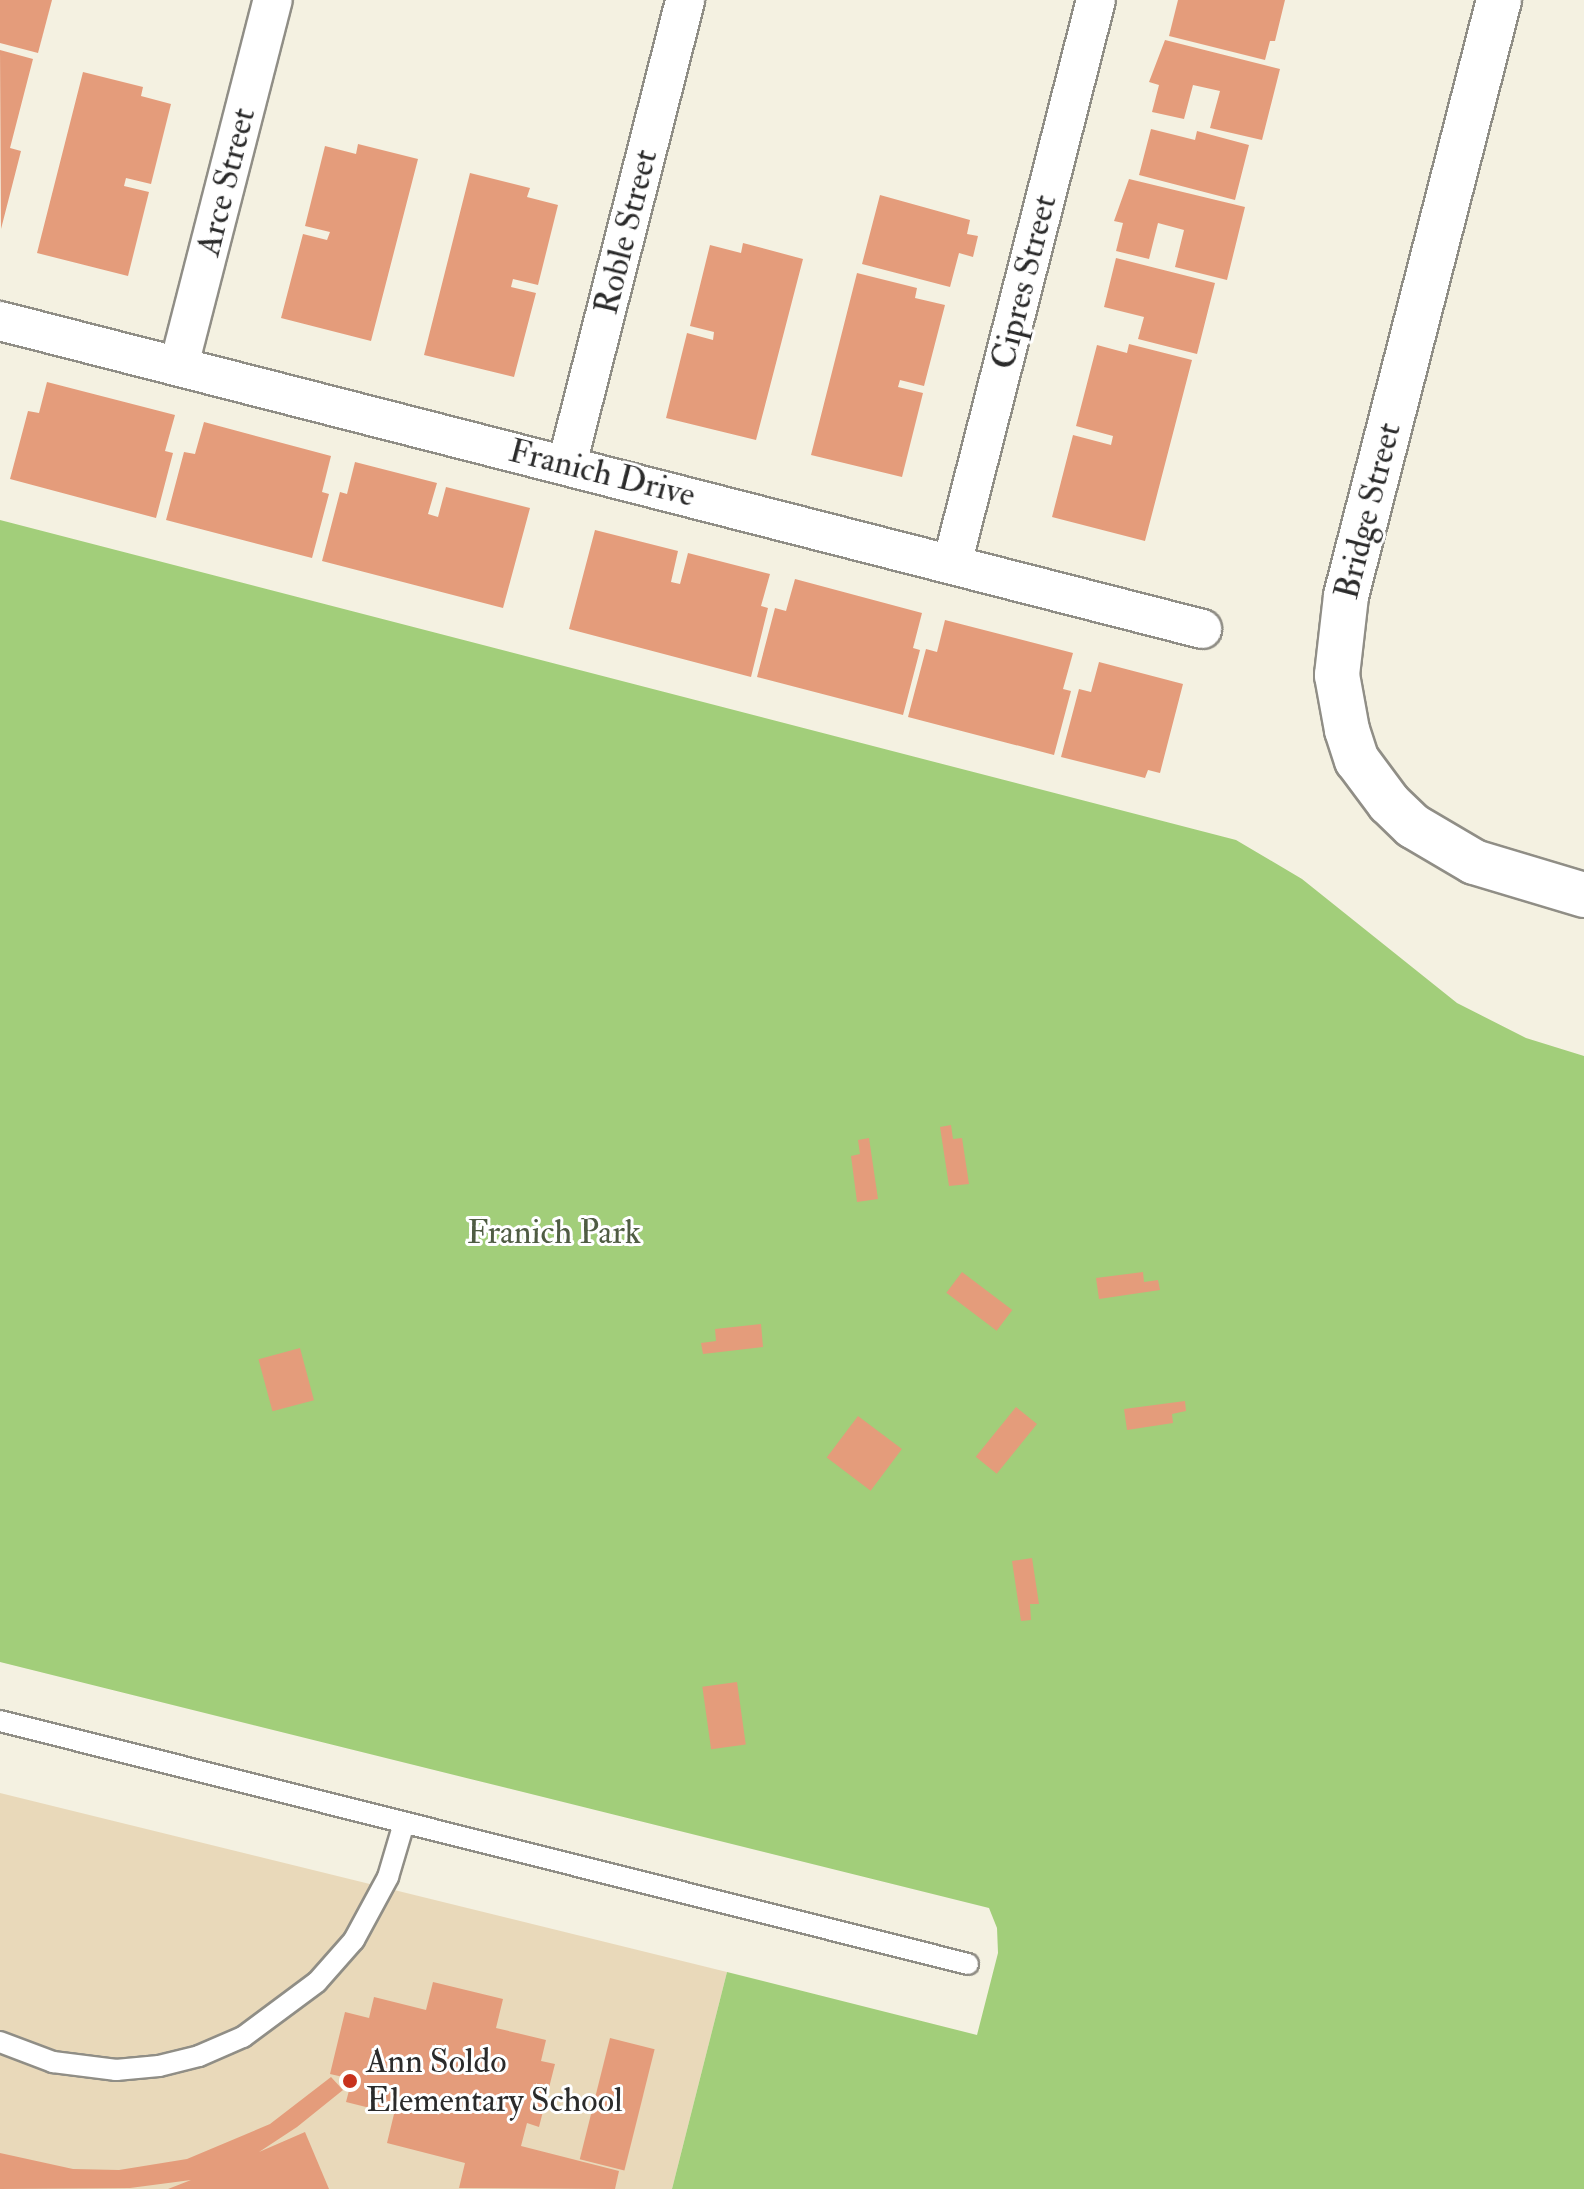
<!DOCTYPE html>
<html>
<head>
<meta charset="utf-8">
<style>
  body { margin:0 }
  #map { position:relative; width:1584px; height:2189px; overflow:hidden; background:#f4f1e1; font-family:"IM FELL Double Pica",serif }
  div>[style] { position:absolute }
  .built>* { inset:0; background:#e9d9ba }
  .green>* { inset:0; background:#a2ce7a }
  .building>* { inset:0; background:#e49c7b; transform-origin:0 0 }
  .roads { filter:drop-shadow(2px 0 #908e86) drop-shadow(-2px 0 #908e86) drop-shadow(0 2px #908e86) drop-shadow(0 -2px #908e86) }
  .service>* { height:20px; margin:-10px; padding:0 10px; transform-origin:10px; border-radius:10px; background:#fff }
  .minor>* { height:38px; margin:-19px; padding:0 19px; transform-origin:19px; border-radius:19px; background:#fff }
  .tertiary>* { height:44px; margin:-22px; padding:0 22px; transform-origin:22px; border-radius:22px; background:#fff }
  .dots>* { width:22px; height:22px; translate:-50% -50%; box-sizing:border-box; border:4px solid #fff; border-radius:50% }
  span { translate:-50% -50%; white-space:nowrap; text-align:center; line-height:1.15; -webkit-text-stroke:6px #fff; paint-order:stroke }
  .street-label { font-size:34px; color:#2b2b2b }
  .park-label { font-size:34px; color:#4f5c43 }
  .poi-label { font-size:34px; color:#2b2b2b }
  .left { translate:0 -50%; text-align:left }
</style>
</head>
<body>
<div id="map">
  <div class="built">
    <i style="clip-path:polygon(0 1793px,727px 1972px,672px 2189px,0 2189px)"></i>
  </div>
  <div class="green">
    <i style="clip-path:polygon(0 520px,1236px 840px,1302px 879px,1457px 1003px,1526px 1038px,1584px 1056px,1584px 2189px,672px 2189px,727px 1972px,977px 2035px,998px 1953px,997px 1928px,989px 1908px,0 1662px)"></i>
  </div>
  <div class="building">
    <i style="clip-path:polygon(0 0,52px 0,38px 53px,0 43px)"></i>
    <i style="clip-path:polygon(1178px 0,1285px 0,1275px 41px,1270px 41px,1265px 60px,1169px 36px)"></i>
    <i style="clip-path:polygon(1165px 40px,1280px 69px,1262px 140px,1210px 128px,1220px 91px,1193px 85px,1184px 119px,1152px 112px,1159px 85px,1149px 82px)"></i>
    <i style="clip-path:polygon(0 50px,33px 59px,10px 148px,21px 151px,1px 229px)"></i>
    <i style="clip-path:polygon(83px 72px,143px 87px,141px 96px,171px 104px,151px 184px,126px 178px,124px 186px,149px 192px,128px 276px,37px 253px)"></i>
    <i style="clip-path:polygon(1151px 129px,1195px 140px,1197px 131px,1249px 145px,1235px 200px,1139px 175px)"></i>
    <i style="clip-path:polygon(358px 144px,418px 159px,371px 341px,281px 318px,303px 234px,327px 240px,330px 232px,305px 226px,325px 146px,356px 154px)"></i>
    <i style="clip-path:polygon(470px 173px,530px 188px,527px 197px,558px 205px,538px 285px,513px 279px,511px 287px,536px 293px,514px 377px,424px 355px)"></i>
    <i style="clip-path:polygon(1129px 179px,1245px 207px,1227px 280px,1175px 267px,1184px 230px,1158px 223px,1149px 259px,1116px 251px,1123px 223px,1114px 221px)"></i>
    <i style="clip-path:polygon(880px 195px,970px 220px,967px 234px,978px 236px,973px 257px,959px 253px,950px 287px,862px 264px)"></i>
    <i style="clip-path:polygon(743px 243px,803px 259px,756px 440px,666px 418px,687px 333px,713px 340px,714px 332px,690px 326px,710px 245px,741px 253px)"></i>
    <i style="clip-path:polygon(1116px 258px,1215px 283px,1197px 354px,1138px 339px,1144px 317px,1104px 307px)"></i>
    <i style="clip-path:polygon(857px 273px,917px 288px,915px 298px,945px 305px,924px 386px,900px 380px,898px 387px,923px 393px,902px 477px,811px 455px)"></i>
    <i style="clip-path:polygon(1129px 344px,1192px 360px,1145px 541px,1052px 517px,1073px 435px,1111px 445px,1113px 436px,1076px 426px,1097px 345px,1127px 353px)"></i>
    <i style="clip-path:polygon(47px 382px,175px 415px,165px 451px,173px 453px,156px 518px,10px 479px,28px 411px,39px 413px)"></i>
    <i style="clip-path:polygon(204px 422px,331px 456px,322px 492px,329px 494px,312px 558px,166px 520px,184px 452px,195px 454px)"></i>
    <i style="clip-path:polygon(355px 462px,437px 483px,428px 514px,438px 517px,446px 487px,530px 508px,503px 608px,322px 561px,340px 492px,347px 494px)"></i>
    <i style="clip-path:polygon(595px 530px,678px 551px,671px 582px,680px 584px,688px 553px,770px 574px,761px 606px,768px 608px,751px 677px,569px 629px)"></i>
    <i style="clip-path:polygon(795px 579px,922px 613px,913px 648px,920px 650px,903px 715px,757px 677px,775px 608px,786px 611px)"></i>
    <i style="clip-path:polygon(945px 620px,1073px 653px,1063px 689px,1071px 691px,1054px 755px,908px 717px,926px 649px,937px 652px)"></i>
    <i style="clip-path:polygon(1099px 662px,1183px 684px,1160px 773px,1148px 770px,1145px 778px,1061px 757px,1079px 689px,1091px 692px)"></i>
    <i style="clip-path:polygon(951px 1125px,953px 1139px,962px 1138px,969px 1184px,949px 1186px,940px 1127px)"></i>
    <i style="clip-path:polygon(869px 1138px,878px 1199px,857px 1202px,851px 1156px,860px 1154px,858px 1140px)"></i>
    <i style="left:962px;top:1272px;width:63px;height:26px;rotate:37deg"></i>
    <i style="clip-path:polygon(1143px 1272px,1144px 1282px,1158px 1280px,1160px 1290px,1099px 1299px,1096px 1278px)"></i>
    <i style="clip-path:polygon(761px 1324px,763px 1347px,703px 1354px,701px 1343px,716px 1341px,715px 1329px)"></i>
    <i style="left:300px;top:1348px;width:54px;height:43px;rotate:75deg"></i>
    <i style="clip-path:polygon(1185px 1401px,1186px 1411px,1172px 1414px,1173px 1423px,1127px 1430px,1124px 1409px)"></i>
    <i style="left:1016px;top:1407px;width:27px;height:64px;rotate:39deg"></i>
    <i style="left:858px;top:1416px;width:55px;height:52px;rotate:37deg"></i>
    <i style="clip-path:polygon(1032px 1558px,1039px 1604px,1030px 1604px,1031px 1620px,1021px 1621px,1012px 1561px)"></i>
    <i style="left:737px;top:1682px;width:63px;height:35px;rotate:82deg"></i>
    <i style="clip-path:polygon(433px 1982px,503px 1999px,496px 2028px,546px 2040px,541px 2061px,555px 2064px,539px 2127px,527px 2123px,521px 2146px,619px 2171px,615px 2189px,459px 2188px,465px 2163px,387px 2143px,394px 2114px,346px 2102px,352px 2079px,330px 2074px,345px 2012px,369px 2018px,374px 1997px,426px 2010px)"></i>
    <i style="left:610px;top:2038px;width:46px;height:125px;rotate:14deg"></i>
    <i style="clip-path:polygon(331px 2077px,343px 2090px,297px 2127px,259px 2152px,305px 2132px,329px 2189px,168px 2189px,191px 2180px,130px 2188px,0 2189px,0 2153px,73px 2169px,119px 2170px,187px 2159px,270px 2124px)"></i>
  </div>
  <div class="roads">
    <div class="service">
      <i style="left:0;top:1721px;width:998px;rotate:14.09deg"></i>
      <i style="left:0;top:2042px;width:57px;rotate:20.7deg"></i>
      <i style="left:53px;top:2062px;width:64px;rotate:7.2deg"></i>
      <i style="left:116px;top:2070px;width:43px;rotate:-5.3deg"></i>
      <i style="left:159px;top:2066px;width:41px;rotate:-14deg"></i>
      <i style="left:199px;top:2056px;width:48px;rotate:-23.4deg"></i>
      <i style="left:243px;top:2037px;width:92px;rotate:-36.6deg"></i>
      <i style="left:317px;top:1982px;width:56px;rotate:-48.6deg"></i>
      <i style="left:354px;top:1940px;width:72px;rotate:-61.6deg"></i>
      <i style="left:388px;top:1877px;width:56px;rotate:-73.5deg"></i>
    </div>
    <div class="minor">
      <i style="left:0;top:321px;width:1241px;rotate:14.37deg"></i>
      <i style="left:179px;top:365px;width:377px;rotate:-75.6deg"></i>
      <i style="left:567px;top:464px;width:479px;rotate:-75.7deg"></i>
      <i style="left:952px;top:564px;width:582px;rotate:-75.68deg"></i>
    </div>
    <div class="tertiary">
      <i style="left:1499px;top:0;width:615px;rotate:104.4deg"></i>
      <i style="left:1346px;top:596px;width:80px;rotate:96.5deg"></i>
      <i style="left:1337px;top:675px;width:56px;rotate:79.7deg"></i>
      <i style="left:1347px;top:730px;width:32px;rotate:72deg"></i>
      <i style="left:1357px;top:760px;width:54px;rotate:53.3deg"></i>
      <i style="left:1389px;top:803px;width:33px;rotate:44deg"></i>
      <i style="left:1413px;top:826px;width:71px;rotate:30.5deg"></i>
      <i style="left:1474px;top:862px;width:115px;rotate:16.7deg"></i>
    </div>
  </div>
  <div class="dots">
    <i style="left:350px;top:2081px;background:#c8321e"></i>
  </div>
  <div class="street-label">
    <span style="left:226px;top:182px;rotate:-76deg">Arce Street</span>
    <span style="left:626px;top:232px;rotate:-76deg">Roble Street</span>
    <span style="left:1024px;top:282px;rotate:-76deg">Cipres Street</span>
    <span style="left:602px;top:473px;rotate:14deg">Franich Drive</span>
    <span style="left:1368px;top:511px;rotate:-76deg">Bridge Street</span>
  </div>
  <div class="park-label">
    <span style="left:554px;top:1233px">Franich Park</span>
  </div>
  <div class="poi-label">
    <span class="left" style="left:366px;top:2081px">Ann Soldo<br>Elementary School</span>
  </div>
</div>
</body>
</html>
